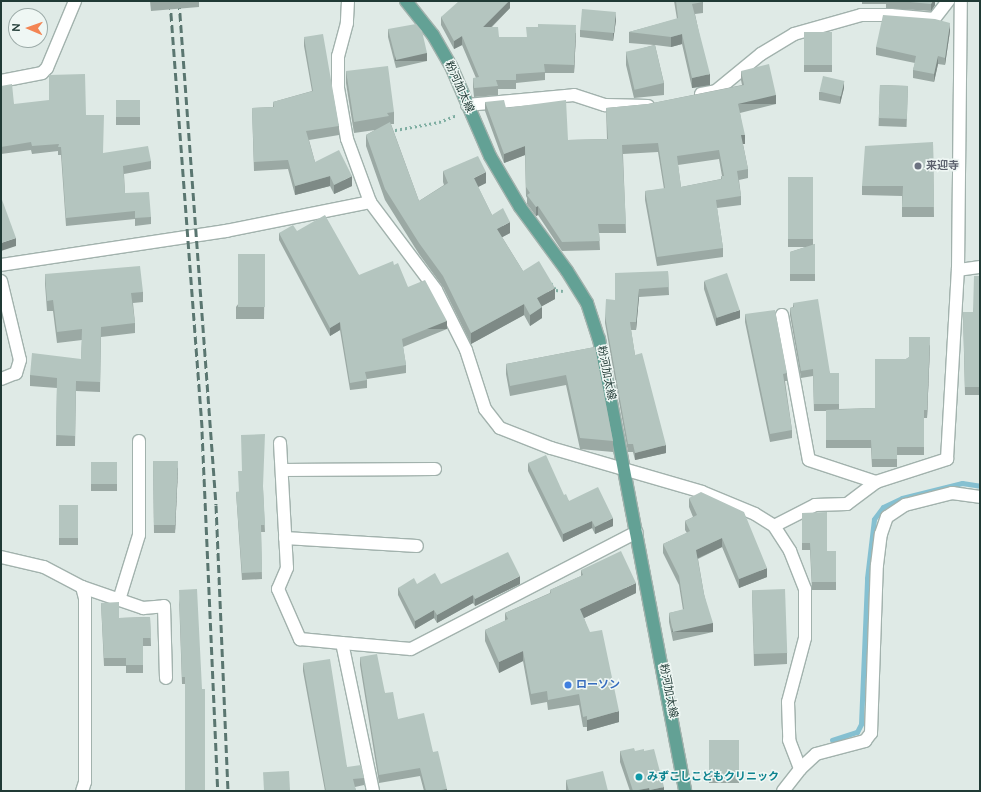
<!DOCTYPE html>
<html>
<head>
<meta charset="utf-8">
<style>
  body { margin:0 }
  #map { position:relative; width:981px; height:792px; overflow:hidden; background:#dfeae6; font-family:"Nunito Sans","Noto Sans JP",sans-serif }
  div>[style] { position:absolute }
  .stream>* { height:5px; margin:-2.5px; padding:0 2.5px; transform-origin:2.5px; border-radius:2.5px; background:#85c0d1 }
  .path>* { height:2.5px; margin-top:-1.25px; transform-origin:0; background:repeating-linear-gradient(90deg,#7faea2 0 2px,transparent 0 5px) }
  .roads { filter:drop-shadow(1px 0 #a2b2ad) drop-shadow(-1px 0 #a2b2ad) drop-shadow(0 1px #a2b2ad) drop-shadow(0 -1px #a2b2ad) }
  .minor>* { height:12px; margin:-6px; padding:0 6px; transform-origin:6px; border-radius:6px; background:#fff }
  .major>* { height:12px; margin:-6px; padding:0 6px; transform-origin:6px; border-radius:6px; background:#63a195 }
  .rail>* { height:3px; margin-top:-1.5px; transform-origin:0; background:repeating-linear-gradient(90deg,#5a7670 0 8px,transparent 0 12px) }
  .wall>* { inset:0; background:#9ba9a4; transform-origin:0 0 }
  .shaded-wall>* { inset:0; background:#7e8a86; transform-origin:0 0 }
  .building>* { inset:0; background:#b4c5bf; transform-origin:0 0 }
  .dots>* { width:11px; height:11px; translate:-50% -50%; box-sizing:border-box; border:2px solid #eff7f4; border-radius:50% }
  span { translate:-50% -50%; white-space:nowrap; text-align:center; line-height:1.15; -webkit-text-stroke:3px #eff7f4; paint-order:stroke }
  .street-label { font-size:11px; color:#203a35 }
  .worship-label { font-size:11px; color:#5b616d; font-weight:700 }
  .left { translate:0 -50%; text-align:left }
  .shop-label { font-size:11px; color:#366cbe; font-weight:700 }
  .culture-label { font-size:11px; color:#0d838f; font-weight:700 }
  .frame { position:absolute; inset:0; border:2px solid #203a35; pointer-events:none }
  .north { position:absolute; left:8px; top:8px; width:40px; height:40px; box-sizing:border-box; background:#eff7f4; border:1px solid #9caba8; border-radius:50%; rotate:272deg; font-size:11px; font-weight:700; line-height:16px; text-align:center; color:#203a35 }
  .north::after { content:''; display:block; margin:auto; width:14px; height:18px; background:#f38554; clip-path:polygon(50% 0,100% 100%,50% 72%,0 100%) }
</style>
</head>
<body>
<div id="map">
  <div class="stream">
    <i style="left:832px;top:740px;width:26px;rotate:-18deg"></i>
    <i style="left:857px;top:732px;width:9px;rotate:-63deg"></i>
    <i style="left:861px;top:724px;width:146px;rotate:-87.6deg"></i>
    <i style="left:867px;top:578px;width:59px;rotate:-83.2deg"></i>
    <i style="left:874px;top:519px;width:15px;rotate:-53deg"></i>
    <i style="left:883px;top:507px;width:21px;rotate:-25deg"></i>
    <i style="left:902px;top:498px;width:62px;rotate:-14deg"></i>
    <i style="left:962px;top:483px;width:18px;rotate:9deg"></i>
  </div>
  <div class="path">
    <i style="left:390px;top:131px;width:50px;rotate:-10.4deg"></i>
    <i style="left:439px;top:122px;width:19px;rotate:-21deg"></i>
    <i style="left:551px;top:283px;width:9px;rotate:54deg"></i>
    <i style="left:556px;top:290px;width:7px;rotate:8deg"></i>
  </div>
  <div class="roads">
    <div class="minor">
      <i style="left:348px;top:1px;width:22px;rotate:93deg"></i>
      <i style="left:347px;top:23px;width:34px;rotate:105deg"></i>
      <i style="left:338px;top:56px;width:32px;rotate:90deg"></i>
      <i style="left:338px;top:88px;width:52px;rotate:80deg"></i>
      <i style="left:347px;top:139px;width:67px;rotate:69.9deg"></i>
      <i style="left:370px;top:202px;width:110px;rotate:53.1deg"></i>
      <i style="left:436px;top:290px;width:67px;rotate:63.4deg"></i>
      <i style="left:466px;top:350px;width:62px;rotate:72.1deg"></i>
      <i style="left:485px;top:409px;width:24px;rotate:52deg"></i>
      <i style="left:500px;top:428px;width:55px;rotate:21.4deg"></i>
      <i style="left:551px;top:448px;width:157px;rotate:16.2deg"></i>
      <i style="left:702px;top:492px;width:57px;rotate:22.5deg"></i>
      <i style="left:755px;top:514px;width:22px;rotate:32deg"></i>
      <i style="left:774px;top:526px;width:30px;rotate:57deg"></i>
      <i style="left:790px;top:551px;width:41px;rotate:68.5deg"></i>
      <i style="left:805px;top:589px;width:49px;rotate:90deg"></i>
      <i style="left:805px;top:638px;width:66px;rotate:104.9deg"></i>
      <i style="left:788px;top:702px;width:38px;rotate:88deg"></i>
      <i style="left:789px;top:740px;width:31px;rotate:69deg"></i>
      <i style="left:1px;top:81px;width:42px;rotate:-11deg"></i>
      <i style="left:42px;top:73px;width:7px;rotate:-45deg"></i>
      <i style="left:47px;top:68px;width:73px;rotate:-67.3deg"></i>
      <i style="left:701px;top:94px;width:15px;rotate:-11deg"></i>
      <i style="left:716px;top:91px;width:58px;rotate:-39.4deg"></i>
      <i style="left:761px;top:54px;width:39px;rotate:-31deg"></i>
      <i style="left:794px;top:34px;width:70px;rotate:-15.8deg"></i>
      <i style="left:861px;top:15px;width:30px"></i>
      <i style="left:891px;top:15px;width:43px;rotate:5.3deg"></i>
      <i style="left:934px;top:19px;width:23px;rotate:-52deg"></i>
      <i style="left:467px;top:105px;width:107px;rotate:-5.3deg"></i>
      <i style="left:574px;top:95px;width:33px;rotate:18deg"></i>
      <i style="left:605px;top:105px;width:43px;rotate:1.3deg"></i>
      <i style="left:1px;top:265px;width:228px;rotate:-8.6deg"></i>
      <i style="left:226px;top:231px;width:147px;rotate:-11.4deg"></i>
      <i style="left:958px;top:270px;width:22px;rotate:-8deg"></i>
      <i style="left:1px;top:281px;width:81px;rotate:76.5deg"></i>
      <i style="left:20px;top:360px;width:14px;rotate:107deg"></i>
      <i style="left:16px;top:373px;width:16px;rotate:158deg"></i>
      <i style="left:782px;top:315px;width:147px;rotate:79.5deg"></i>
      <i style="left:809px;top:460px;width:71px;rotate:18.2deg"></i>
      <i style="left:280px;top:443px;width:125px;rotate:86.8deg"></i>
      <i style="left:287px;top:568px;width:23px;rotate:113deg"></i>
      <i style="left:278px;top:589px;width:55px;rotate:66.3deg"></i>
      <i style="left:300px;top:639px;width:42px;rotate:5.4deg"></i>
      <i style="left:282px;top:470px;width:153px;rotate:-0.4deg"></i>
      <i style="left:774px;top:526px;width:46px;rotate:-27.1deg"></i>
      <i style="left:815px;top:505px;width:32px;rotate:-2deg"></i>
      <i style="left:847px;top:504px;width:36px;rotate:-37deg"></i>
      <i style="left:876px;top:482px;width:75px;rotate:-17.9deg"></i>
      <i style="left:947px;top:459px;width:189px;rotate:-86.7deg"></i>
      <i style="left:958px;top:270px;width:269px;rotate:-89.4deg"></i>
      <i style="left:285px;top:538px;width:132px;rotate:3.5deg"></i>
      <i style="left:1px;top:557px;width:44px;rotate:13.1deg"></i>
      <i style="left:44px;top:567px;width:43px;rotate:27.8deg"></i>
      <i style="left:82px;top:587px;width:11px;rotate:75deg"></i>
      <i style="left:85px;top:598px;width:184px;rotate:90deg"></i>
      <i style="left:85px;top:782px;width:9px;rotate:108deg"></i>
      <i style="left:82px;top:587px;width:65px;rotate:19deg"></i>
      <i style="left:143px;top:608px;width:21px;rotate:-5deg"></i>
      <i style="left:164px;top:606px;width:72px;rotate:88.4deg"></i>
      <i style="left:119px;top:600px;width:68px;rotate:-72.9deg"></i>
      <i style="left:139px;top:535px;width:94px;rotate:-90deg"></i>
      <i style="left:373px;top:791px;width:151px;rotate:-101.8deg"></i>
      <i style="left:342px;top:643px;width:69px;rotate:5deg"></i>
      <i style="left:411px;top:649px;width:254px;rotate:-27.4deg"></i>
      <i style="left:783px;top:791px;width:28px;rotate:-52deg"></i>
      <i style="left:800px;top:769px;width:22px;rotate:-43deg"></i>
      <i style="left:816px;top:754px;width:51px;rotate:-14.9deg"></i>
      <i style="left:865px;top:741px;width:10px;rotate:-53deg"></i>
      <i style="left:871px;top:733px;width:168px;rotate:-88deg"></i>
      <i style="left:877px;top:565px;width:31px;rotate:-83deg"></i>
      <i style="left:881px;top:534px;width:18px;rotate:-71deg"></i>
      <i style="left:887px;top:517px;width:22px;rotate:-34deg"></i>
      <i style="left:905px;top:505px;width:49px;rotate:-14.3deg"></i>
      <i style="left:952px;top:493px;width:28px;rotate:8deg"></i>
    </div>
    <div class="major">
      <i style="left:406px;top:1px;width:43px;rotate:51.5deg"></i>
      <i style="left:433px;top:35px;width:36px;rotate:60deg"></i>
      <i style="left:451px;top:66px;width:98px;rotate:66.6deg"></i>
      <i style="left:490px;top:156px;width:59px;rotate:59.5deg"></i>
      <i style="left:520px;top:207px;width:79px;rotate:53.7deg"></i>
      <i style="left:567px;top:271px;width:38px;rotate:58deg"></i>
      <i style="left:587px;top:303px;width:38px;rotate:72deg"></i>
      <i style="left:599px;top:339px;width:460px;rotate:79.2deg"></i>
    </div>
  </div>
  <div class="rail">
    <i style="left:170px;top:1px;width:431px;rotate:85.7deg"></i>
    <i style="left:202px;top:431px;width:360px;rotate:87.5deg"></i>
    <i style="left:179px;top:1px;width:505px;rotate:85.8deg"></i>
    <i style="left:216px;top:505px;width:286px;rotate:87.6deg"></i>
  </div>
  <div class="wall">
    <i style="clip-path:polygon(150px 1px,199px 1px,199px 7px,151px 11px)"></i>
    <i style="clip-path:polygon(510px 1px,510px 8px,492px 27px,499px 37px,526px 37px,576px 33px,574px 73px,545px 73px,545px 80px,516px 83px,516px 89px,498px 89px,498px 95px,474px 97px,473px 87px,473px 78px,476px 78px,462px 45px,454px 49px,441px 25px,441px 17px)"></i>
    <i style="clip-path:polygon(674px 1px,703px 1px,703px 13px,695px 14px,710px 85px,692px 88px,682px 44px,671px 47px,655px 45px,664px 83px,664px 95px,634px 98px,626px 65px,626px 53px,654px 45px,629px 43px,629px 32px,677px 19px)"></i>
    <i style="clip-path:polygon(862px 1px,935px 1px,935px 5px,931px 11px,886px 8px,886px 4px,862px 4px)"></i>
    <i style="clip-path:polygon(616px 20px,613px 41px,580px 37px,580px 30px)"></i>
    <i style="clip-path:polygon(388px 29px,427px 61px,396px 68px,388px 37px)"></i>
    <i style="clip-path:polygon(950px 31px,945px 65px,938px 64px,934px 82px,913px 78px,913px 70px,915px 63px,876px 55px,876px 47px)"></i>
    <i style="left:804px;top:32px;width:28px;height:40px"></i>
    <i style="clip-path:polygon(304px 37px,339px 126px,339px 135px,309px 140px,315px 162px,352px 186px,334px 194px,330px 186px,295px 195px,288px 169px,254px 171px,252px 108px,273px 107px,273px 102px,312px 91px,304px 46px)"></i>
    <i style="clip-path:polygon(346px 71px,394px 112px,394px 124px,391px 124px,419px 201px,444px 185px,443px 182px,443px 171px,486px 183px,478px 187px,492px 215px,510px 233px,502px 237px,523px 271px,555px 299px,542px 306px,542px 318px,530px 326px,524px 315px,471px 344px,443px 287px,419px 254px,385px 200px,366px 146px,366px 135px,375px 130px,354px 133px,346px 83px)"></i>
    <i style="clip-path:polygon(evenodd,741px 71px,776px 104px,740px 113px,745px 144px,743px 144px,748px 169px,748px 178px,739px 180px,741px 196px,741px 205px,717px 208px,723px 248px,723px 257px,657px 266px,645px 200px,645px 191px,664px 189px,658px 152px,623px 154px,626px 233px,599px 233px,600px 250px,562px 251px,538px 215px,536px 216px,527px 204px,527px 198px,526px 196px,525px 155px,504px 163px,485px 111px,485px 102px,506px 108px,568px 140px,607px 139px,606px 108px,648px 104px,742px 85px,741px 80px,741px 71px,719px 159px,722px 176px,721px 176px,721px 179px,681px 187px,678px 165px,719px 159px)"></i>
    <i style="left:880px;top:85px;width:28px;height:41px;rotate:2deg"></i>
    <i style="clip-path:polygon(1px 86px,14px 104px,86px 115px,103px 153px,151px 161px,151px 169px,124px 174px,125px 193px,151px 217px,151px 224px,135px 226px,135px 219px,66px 226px,61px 155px,58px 155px,58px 151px,32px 154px,31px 150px,1px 154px)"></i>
    <i style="clip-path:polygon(844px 88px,840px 104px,819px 100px,819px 92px)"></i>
    <i style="left:116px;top:100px;width:24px;height:25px"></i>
    <i style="clip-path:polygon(933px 142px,934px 217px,902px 217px,902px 196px,862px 195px,862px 186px)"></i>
    <i style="left:788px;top:177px;width:25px;height:70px"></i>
    <i style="clip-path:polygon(297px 231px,359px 275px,408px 287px,447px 329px,403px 347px,406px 365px,406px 373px,367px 379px,367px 388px,350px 390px,340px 330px,330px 336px,279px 240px,279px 233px)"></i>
    <i style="clip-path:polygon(815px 244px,815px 281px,790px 281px,790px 252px)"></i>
    <i style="clip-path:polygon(265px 266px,264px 319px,236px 319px,236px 307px)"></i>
    <i style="clip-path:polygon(668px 271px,669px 295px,639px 297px,636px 330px,631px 330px,635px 355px,666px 453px,635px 460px,633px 452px,628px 452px,605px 323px,605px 316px,615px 300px)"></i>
    <i style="clip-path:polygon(45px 274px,143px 292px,143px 302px,133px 303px,135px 323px,135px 333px,101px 337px,100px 392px,76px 391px,75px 446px,56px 446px,57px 388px,30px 386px,30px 375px,81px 359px,82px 340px,57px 343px,53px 311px,47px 311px,45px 284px)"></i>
    <i style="clip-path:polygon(980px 276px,980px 395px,965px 395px,963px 312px,973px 312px)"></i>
    <i style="clip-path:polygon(704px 281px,740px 318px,716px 326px,704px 289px)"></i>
    <i style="clip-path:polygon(793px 303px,830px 373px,839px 373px,839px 409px,875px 408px,906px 359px,930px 345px,927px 418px,924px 418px,924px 455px,897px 455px,897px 467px,872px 467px,871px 448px,826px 448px,826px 411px,814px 411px,813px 376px,801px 378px,790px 315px,790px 308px,793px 307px)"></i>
    <i style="clip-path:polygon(745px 314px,787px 373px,787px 381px,785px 381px,792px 430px,792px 438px,770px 442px,745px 322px)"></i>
    <i style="clip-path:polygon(595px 347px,613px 441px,613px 452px,580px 449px,566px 385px,510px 396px,506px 374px,506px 364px)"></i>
    <i style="clip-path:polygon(153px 461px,178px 468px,175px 533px,154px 533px)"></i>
    <i style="left:117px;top:462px;width:29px;height:26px;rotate:90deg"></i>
    <i style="clip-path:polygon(528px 463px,569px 501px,613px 526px,595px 534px,592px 528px,563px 542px,528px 471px)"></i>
    <i style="clip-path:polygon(263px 489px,265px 532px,261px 532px,262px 579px,242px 580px,236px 492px)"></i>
    <i style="clip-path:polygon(689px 498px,767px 577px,739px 588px,722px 547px,698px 559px,704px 594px,713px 632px,673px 641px,669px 622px,669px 613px,683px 610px,679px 585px,663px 553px,663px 544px,687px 533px,685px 530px,685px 521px,693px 517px,689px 507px)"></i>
    <i style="left:59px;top:505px;width:19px;height:40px"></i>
    <i style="clip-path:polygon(802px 513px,827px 551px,836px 551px,836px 590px,812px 590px,810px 550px,802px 550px)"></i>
    <i style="clip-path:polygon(581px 570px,636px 593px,584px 618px,619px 722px,587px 731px,587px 727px,583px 727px,579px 705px,548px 710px,547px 702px,531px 705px,523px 661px,499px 673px,485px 641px,485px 630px,505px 621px,505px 613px,550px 593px,550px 590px,581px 576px)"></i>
    <i style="clip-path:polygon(417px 584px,520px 584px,475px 606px,473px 603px,437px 623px,434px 618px,415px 629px,398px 595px,398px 588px)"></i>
    <i style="clip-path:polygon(752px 590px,787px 653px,787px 664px,754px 666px)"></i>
    <i style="clip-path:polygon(179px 597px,205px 791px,185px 684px,182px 684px)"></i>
    <i style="clip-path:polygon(101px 603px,119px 618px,150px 617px,151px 646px,143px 646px,143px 673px,126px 673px,126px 666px,104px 666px)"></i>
    <i style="clip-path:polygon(360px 657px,385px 693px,398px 719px,433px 752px,447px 791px,424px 791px,420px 776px,379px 783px,360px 665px)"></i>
    <i style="clip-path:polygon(303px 663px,347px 767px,364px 778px,364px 785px,355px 787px,356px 791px,325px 791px,303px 671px)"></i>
    <i style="left:709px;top:740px;width:30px;height:43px"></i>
    <i style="clip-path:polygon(620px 751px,644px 751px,664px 791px,630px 791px,620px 762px)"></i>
    <i style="clip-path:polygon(566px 780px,608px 791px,566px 791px)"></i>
  </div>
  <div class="shaded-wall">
    <i style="clip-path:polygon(509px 1px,510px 1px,510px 8px,483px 35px,483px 27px)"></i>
    <i style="clip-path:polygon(933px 1px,935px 1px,935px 5px,931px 11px,931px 4px)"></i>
    <i style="clip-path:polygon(616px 12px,616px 20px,613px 41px,613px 33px)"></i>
    <i style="clip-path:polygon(950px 23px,950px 31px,945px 65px,945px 58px)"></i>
    <i style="clip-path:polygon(576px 25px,576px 33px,574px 73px,574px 65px)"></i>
    <i style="clip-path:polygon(682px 34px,682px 44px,671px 47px,671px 37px)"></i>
    <i style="clip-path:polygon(462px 36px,462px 45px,454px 49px,454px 41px)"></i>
    <i style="left:427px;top:53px;width:8px;height:32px;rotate:90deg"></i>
    <i style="clip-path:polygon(938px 56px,938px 64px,934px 82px,934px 74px)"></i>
    <i style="clip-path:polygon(710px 74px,710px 85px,692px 88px,692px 78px)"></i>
    <i style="clip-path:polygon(844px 81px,844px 88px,840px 104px,840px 96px)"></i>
    <i style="left:776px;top:95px;width:9px;height:39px;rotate:90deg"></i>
    <i style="left:741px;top:135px;width:4px;height:9px"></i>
    <i style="clip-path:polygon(525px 146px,525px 155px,504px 163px,504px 154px)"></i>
    <i style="clip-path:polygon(486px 172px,486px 183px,474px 189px,474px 178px)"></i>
    <i style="clip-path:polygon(330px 176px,330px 186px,295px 195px,295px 186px)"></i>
    <i style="clip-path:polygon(352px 176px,352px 186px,334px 194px,334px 185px)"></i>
    <i style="clip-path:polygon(538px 206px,538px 215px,536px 216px,536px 207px)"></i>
    <i style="clip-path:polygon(510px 222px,510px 233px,497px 240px,497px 229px)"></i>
    <i style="clip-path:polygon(16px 238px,16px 246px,1px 251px,1px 243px)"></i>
    <i style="clip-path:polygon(555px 288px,555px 299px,537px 309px,537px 298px)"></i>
    <i style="clip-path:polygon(639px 289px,639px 297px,636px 330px,636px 322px)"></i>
    <i style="clip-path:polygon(524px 304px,524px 315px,471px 344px,471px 333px)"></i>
    <i style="clip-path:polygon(542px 307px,542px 318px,530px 326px,530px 315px)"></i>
    <i style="clip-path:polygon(740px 310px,740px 318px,716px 326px,716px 318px)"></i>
    <i style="left:447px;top:321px;width:8px;height:48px;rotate:90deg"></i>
    <i style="clip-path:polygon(340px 322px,340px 330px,330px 336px,330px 328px)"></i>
    <i style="clip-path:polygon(930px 337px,930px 345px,927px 418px,927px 410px)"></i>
    <i style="clip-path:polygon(666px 445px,666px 453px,635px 460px,635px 453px)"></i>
    <i style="clip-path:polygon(178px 461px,178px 468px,175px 533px,175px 525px)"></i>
    <i style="clip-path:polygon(613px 518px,613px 526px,595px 534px,595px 527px)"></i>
    <i style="clip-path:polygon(592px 521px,592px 528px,563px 542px,563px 534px)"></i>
    <i style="clip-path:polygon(722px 538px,722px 547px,696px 559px,696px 550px)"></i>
    <i style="clip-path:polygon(767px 568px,767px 577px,739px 588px,739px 579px)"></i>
    <i style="clip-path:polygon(520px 576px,520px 584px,475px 606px,475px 599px)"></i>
    <i style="clip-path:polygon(636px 583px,636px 593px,580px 620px,580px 609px)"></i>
    <i style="clip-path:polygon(473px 595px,473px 603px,437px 623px,437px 615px)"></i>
    <i style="clip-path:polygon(434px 610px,434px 618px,415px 629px,415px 621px)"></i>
    <i style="left:713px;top:623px;width:9px;height:41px;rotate:90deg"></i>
    <i style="clip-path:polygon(523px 651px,523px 661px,499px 673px,499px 662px)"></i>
    <i style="clip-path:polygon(619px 711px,619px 722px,587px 731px,587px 720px)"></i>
    <i style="clip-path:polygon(664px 787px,664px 791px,650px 791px,650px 790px)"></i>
    <i style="clip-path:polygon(649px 788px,649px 791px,634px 791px)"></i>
    <i style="clip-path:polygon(447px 789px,447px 791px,435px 791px)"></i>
  </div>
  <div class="building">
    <i style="clip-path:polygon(151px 1px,167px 1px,151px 2px)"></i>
    <i style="clip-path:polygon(459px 1px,509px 1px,483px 27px,498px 27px,499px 37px,527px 37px,526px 27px,538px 27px,538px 24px,576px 25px,574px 65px,544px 64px,545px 72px,516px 74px,516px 80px,496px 80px,498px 86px,474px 88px,473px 78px,479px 77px,462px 36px,454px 41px,441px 17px)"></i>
    <i style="clip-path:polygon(676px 1px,703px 1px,703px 2px,692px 4px,710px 74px,692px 78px,682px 34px,671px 37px,629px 32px,678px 18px)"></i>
    <i style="clip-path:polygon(900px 1px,933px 1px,931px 4px)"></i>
    <i style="left:582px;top:9px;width:34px;height:21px;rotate:5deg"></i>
    <i style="clip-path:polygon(883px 15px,935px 19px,950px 23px,945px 58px,938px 56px,934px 74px,913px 70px,916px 56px,876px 47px)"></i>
    <i style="clip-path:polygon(416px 24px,422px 31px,427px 53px,396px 60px,388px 29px)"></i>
    <i style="left:804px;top:32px;width:28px;height:33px"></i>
    <i style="clip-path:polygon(323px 34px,339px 126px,306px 131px,315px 162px,339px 150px,352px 176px,334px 185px,330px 176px,295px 186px,288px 160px,254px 162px,252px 108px,274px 107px,273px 102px,313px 91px,304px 37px)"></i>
    <i style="left:655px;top:45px;width:39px;height:30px;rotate:77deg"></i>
    <i style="clip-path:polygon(evenodd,769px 64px,776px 95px,738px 104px,745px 135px,741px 135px,748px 169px,737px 171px,741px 196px,716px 200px,723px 248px,657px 257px,645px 191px,665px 188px,658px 143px,622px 145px,626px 224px,598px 224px,600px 241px,562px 242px,538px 206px,536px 207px,527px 195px,530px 193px,526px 187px,525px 146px,504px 154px,485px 102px,504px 100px,506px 108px,566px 100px,568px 140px,608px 139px,606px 108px,648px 104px,744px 85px,741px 71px,769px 64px,719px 150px,724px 176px,721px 176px,722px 179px,681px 187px,677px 156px,719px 150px)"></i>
    <i style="clip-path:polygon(388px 66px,394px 112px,387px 113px,389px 116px,354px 122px,346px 71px)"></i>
    <i style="clip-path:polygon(85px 74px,86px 115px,104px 115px,103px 153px,148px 146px,151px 161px,123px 166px,125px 193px,149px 192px,151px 217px,135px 218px,135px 211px,66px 218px,61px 147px,58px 147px,59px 144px,32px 146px,31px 142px,1px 147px,1px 86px,12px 84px,14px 104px,49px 100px,49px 75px)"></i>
    <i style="left:823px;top:76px;width:22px;height:16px;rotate:13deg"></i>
    <i style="left:880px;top:85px;width:28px;height:33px;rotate:2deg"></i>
    <i style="left:116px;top:100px;width:24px;height:17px"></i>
    <i style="clip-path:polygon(390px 122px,419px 201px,448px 183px,443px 171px,478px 156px,486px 172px,474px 178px,492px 215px,503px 208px,510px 222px,497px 229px,523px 271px,539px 261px,555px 288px,537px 298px,542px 307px,530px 315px,524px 304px,471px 333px,443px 276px,419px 243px,385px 189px,366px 135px)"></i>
    <i style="clip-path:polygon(933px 142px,934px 207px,902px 207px,903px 186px,862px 186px,865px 146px)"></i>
    <i style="left:788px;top:177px;width:25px;height:62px"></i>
    <i style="clip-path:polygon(1px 197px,16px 238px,1px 243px)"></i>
    <i style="clip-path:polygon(325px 215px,359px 275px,393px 261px,394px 265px,398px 263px,408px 287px,425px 280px,447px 321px,402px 339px,406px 365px,365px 372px,367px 380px,350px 383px,340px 322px,330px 328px,279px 233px,293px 225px,297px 231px)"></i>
    <i style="clip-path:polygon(815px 244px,815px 274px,790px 274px,790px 252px)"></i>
    <i style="left:238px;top:254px;width:27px;height:53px"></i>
    <i style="clip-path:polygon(140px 266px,143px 292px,131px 293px,135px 323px,101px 327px,100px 382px,76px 381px,75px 436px,56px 435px,57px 378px,30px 375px,32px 353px,81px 359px,82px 329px,57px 332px,53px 300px,47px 301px,45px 274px)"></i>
    <i style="clip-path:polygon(668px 271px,669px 287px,639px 289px,636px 322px,630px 322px,635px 355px,642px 353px,666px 445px,635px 453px,633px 444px,628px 444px,605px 316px,606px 299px,615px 300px,615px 273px)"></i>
    <i style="left:727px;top:273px;width:39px;height:24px;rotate:71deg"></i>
    <i style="clip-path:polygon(974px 276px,980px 276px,980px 387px,965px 387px,963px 312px,973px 312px)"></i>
    <i style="clip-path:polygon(818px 299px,830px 373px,839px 373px,839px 404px,814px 404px,813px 369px,801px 371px,790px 308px,794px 307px,793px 303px)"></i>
    <i style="clip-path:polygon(775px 310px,787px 373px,783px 374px,792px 430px,770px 434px,745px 314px)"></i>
    <i style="clip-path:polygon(909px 337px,930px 337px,927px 410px,924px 410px,924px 447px,897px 447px,897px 459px,872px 459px,871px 440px,826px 440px,826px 410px,875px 408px,875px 359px,906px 359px,909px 357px)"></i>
    <i style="clip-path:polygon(595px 347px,613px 441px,580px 438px,566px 375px,510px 386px,506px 364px)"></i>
    <i style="clip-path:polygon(265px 434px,263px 486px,265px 525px,261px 525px,262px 572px,242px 573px,236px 492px,239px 492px,238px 471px,242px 471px,241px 435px)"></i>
    <i style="clip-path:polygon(546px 455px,564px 495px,566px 494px,569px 501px,598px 487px,613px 518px,595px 527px,592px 521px,563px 534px,528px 463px)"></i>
    <i style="clip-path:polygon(153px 461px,178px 461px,175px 525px,154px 525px)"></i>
    <i style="left:117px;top:462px;width:22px;height:26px;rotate:90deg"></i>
    <i style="clip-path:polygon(701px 492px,744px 512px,767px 568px,739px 579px,722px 538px,696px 550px,704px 594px,713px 623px,673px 632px,669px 613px,684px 609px,679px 576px,663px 544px,690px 531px,685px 521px,697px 515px,689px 498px)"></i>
    <i style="left:59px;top:505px;width:19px;height:33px"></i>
    <i style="clip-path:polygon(827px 512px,827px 551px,836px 551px,836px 582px,812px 582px,810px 543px,802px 543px,802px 513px)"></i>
    <i style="clip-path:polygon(621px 551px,636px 583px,580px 609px,590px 632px,602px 630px,619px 711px,587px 720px,587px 716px,583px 717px,579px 694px,548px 700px,547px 691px,531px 694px,523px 651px,499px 662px,485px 630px,508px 619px,505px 613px,551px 593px,550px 590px,583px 575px,581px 570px)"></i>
    <i style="clip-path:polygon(508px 552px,520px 576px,475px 599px,473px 595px,437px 615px,434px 610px,415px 621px,398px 588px,414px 578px,417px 584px,435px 573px,441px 584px)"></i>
    <i style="clip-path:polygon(197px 589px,202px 689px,205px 689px,205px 791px,185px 791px,185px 677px,182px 677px,179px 590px)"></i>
    <i style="left:785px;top:589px;width:64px;height:33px;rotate:88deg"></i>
    <i style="clip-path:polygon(119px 602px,119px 618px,150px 617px,151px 638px,143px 638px,143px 665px,126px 665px,126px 658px,104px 658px,101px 603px)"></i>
    <i style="clip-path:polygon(377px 654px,385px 693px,393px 692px,398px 719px,424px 713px,433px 752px,438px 751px,447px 789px,435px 791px,426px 791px,420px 768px,379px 775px,360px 657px)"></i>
    <i style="clip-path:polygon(330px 659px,347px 767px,361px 765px,364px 778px,353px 779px,356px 791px,333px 791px,332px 790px,326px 791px,303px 663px)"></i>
    <i style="left:709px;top:740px;width:30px;height:35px"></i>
    <i style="clip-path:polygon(634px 748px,635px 751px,644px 749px,644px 751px,654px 749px,664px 787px,650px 790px,649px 788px,633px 791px,620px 751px)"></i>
    <i style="left:289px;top:771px;width:20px;height:26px;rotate:87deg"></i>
    <i style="clip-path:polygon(603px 771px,608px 791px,569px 791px,566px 780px)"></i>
  </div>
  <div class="dots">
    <i style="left:918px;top:166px;background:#6b7280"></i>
    <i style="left:568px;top:685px;background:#3f7fe0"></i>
    <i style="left:639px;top:777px;background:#0f9aa8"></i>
  </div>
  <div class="street-label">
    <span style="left:459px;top:87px;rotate:66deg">粉河加太線</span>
    <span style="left:606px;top:373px;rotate:79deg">粉河加太線</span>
    <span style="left:668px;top:691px;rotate:79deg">粉河加太線</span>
  </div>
  <div class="worship-label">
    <span class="left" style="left:926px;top:166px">来迎寺</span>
  </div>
  <div class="shop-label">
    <span class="left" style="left:576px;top:685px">ローソン</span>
  </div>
  <div class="culture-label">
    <span class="left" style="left:647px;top:777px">みずこしこどもクリニック</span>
  </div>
  <div class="frame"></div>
  <div class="north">N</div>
</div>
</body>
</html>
